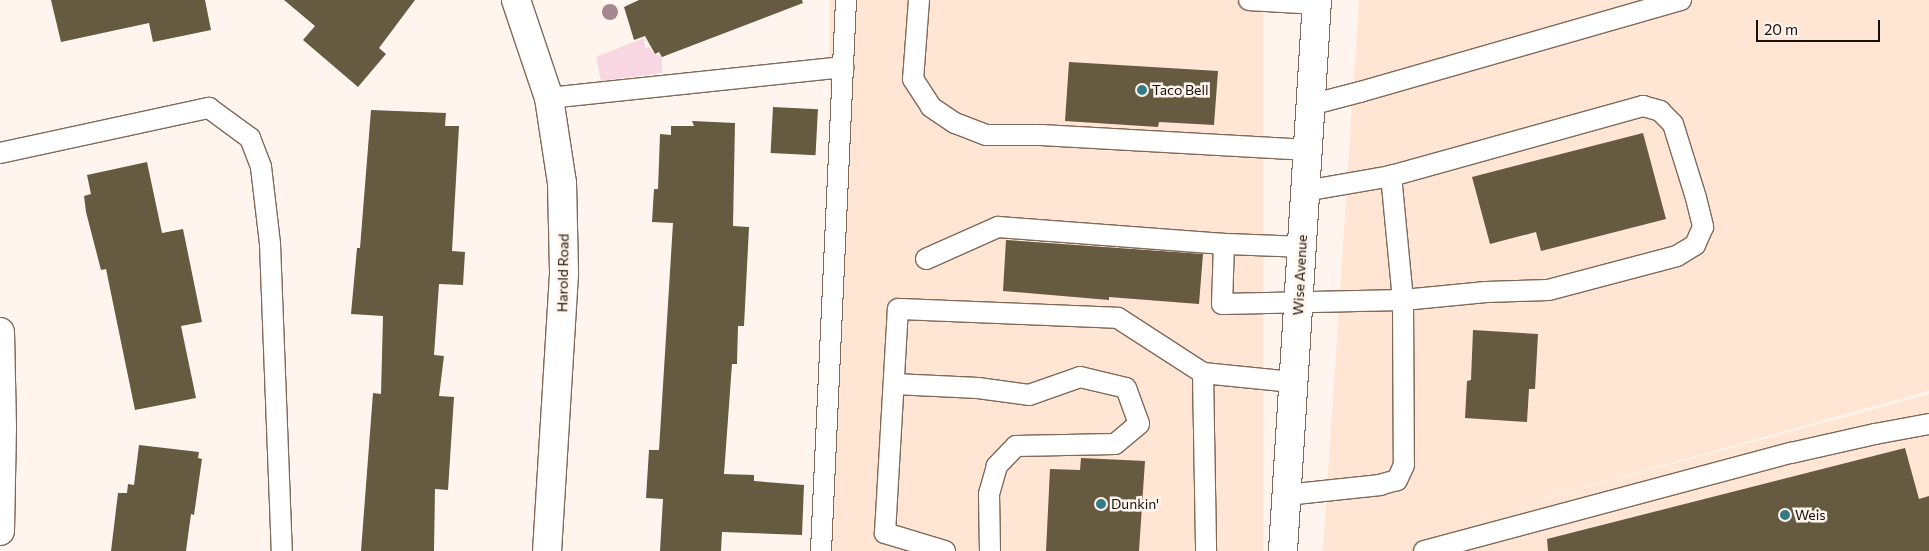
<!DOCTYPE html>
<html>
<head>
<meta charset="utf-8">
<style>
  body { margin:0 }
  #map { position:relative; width:1929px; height:551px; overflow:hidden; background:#fff5ee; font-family:Commissioner,sans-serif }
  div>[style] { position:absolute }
  .built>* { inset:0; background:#fee5d4; transform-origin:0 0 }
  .green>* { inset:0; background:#f8d7e3 }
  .building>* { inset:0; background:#665a41; transform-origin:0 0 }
  .roads { filter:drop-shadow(1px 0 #7e695a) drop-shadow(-1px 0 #7e695a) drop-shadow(0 1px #7e695a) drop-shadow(0 -1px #7e695a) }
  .service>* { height:20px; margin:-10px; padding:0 10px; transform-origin:10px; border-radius:10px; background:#fff }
  .minor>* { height:28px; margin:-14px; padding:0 14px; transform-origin:14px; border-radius:14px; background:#fff }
  .secondary>* { height:28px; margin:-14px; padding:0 14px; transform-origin:14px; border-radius:14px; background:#fff }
  .trees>* { width:16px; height:16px; margin:-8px; border-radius:50%; background:#a5878f }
  .dots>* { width:14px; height:14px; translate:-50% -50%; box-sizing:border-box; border:2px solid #fff5ee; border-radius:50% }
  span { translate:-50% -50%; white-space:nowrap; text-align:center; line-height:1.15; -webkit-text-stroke:5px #fff5ee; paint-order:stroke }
  .poi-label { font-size:14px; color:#18100a }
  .left { translate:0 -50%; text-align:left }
  .street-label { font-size:14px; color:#18100a }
  .scale { position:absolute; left:1756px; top:20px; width:124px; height:22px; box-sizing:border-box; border:2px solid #18100a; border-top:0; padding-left:6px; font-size:15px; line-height:18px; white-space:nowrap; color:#18100a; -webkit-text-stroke:4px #fff5ee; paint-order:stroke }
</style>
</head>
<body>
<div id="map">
  <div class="built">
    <i style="left:830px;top:0;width:433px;height:552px"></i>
    <i style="clip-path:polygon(1359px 0,1929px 0,1929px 391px,1455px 523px,1929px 394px,1929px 551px,1323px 551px)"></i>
  </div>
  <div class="green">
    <i style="clip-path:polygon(644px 38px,645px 48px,649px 47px,655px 55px,659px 54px,662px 57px,662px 73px,601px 81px,596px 57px)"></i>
  </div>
  <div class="building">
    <i style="clip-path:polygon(51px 0,205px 0,211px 30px,153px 42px,149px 23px,61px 42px)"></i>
    <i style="clip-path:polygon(284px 0,415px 0,379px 48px,386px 54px,358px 87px,303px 40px,315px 26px)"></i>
    <i style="clip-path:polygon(639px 0,802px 0,803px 3px,662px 57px,659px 52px,655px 54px,645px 36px,634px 40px,624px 7px)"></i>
    <i style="clip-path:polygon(1069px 62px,1218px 71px,1214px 125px,1159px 122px,1158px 127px,1065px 121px)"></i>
    <i style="left:773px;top:107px;width:45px;height:46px;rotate:3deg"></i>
    <i style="clip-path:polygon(371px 110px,446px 113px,445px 126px,459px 126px,452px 251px,465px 252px,463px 285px,439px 284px,434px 355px,444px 356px,439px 396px,454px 397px,448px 490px,435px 489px,434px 551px,361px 551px,373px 393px,381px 394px,383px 316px,351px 314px,357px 248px,360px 248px)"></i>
    <i style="clip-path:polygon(692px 121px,735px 123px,733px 226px,749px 227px,744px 326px,738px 326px,737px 364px,732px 364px,724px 474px,754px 475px,754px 481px,804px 485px,802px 535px,722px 532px,721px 551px,660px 551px,663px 499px,646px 498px,649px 450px,659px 450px,673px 223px,652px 222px,654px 189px,658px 189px,660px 134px,671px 135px,671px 126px,694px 126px)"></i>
    <i style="clip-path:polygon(1643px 133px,1666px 219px,1541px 251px,1536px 232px,1490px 244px,1472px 177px)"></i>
    <i style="clip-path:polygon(147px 162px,162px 233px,183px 229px,202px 322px,181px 326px,196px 398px,135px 410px,106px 269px,101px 270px,86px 212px,84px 196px,91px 194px,87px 175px)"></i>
    <i style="clip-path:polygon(1006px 240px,1203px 254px,1199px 304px,1109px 297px,1109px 300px,1003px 291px)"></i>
    <i style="clip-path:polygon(1473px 330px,1538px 334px,1535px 389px,1529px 389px,1527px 422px,1465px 418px,1467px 381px,1471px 380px)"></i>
    <i style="clip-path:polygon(139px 445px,199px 452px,198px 458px,202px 459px,194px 515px,191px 514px,186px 551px,111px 551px,118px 493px,127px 493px,128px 484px,134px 485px)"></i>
    <i style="clip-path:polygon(1905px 448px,1919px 499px,1929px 496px,1929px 551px,1548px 551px,1547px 539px)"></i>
    <i style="clip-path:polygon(1081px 458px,1145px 461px,1139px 551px,1046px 551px,1050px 469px,1080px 470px)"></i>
  </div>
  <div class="roads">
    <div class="service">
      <i style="left:919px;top:0;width:79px;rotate:94.3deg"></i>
      <i style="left:913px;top:79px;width:33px;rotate:57deg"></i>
      <i style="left:931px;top:107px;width:29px;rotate:34deg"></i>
      <i style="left:955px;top:123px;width:33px;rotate:21deg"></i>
      <i style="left:986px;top:135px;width:56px"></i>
      <i style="left:1042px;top:135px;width:266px;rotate:3.2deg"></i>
      <i style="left:1249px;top:0;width:68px;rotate:3.4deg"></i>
      <i style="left:549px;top:98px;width:296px;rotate:-6deg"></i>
      <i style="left:1310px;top:105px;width:52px;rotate:-14.6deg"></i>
      <i style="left:1360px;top:92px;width:334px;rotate:-16deg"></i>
      <i style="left:0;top:153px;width:214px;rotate:-12.2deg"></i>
      <i style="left:209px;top:108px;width:51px;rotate:36.2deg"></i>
      <i style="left:250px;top:138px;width:31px;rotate:69deg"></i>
      <i style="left:261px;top:167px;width:78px;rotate:83.3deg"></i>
      <i style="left:270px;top:244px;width:307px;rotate:87.8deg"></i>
      <i style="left:1305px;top:191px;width:87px;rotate:-9.9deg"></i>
      <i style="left:1391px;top:176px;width:262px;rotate:-15.5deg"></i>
      <i style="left:1643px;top:106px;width:18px;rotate:16deg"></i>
      <i style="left:1660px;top:111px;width:18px;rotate:45deg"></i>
      <i style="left:1673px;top:124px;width:77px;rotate:72.7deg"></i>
      <i style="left:1696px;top:198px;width:30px;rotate:76deg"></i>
      <i style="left:1703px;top:227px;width:20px;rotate:114deg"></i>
      <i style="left:1695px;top:245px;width:21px;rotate:149deg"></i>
      <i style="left:1677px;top:256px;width:133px;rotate:165.2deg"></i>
      <i style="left:1548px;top:290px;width:62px;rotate:178.2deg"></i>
      <i style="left:1486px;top:292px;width:83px;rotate:174.5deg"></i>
      <i style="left:1403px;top:300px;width:125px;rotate:-95.5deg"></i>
      <i style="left:1224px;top:244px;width:77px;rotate:2.2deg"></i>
      <i style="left:926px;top:259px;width:79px;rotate:-24deg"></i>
      <i style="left:998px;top:227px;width:227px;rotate:4.3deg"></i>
      <i style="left:1224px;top:244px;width:60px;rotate:91.9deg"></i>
      <i style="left:1222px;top:304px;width:181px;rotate:-1.3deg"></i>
      <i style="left:1403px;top:300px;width:165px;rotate:89.7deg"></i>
      <i style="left:1404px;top:465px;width:17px;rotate:115deg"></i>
      <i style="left:1397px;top:480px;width:18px;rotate:164deg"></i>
      <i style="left:1380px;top:485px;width:94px;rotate:173.9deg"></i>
      <i style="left:1203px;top:373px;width:178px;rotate:89deg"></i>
      <i style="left:894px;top:384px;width:84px;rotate:2.7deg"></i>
      <i style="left:978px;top:388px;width:51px;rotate:7.8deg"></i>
      <i style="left:1029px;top:395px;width:54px;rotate:-19.4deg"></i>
      <i style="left:1080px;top:377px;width:47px;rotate:13.4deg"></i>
      <i style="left:1126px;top:388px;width:38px;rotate:70deg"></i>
      <i style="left:1139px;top:424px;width:31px;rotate:140deg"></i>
      <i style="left:1115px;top:444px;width:99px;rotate:178.8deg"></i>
      <i style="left:1016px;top:446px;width:28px;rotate:134deg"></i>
      <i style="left:997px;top:466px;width:29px;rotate:106deg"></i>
      <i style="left:989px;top:494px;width:57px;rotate:89deg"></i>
      <i style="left:821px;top:551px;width:552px;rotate:-87.4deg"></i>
      <i style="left:945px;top:551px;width:63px;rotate:-163.3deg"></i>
      <i style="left:885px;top:533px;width:224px;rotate:-86.7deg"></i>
      <i style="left:898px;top:309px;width:220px;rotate:2.3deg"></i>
      <i style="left:1118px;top:318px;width:101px;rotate:32.9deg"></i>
      <i style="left:1203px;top:373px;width:90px;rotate:5.7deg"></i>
      <i style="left:1424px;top:551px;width:380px;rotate:-15deg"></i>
      <i style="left:1791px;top:453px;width:86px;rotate:-12.7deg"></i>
      <i style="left:1875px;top:434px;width:55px;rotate:-10.5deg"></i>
    </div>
    <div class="minor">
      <i style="left:516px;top:0;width:103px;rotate:71.4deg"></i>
      <i style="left:549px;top:98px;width:86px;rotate:81.3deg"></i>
      <i style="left:562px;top:183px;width:91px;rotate:88.7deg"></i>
      <i style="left:564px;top:274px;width:278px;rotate:93.5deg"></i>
      <i style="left:0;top:332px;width:94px;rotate:88.8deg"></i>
      <i style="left:2px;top:426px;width:105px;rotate:91.1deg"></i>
    </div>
    <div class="secondary">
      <i style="left:1283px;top:551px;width:552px;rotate:-86.47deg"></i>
    </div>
  </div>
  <div class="trees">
    <i style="left:610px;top:12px"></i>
  </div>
  <div class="dots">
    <i style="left:1142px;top:90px;background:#347b86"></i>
    <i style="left:1101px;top:504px;background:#347b86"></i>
    <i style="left:1785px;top:515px;background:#347b86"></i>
  </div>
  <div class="poi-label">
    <span class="left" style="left:1152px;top:90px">Taco Bell</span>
    <span class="left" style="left:1111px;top:504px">Dunkin'</span>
    <span class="left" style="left:1795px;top:515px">Weis</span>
  </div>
  <div class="street-label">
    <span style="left:563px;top:273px;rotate:-89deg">Harold Road</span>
    <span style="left:1300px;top:275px;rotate:-87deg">Wise Avenue</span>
  </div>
  <div class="scale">20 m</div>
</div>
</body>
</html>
